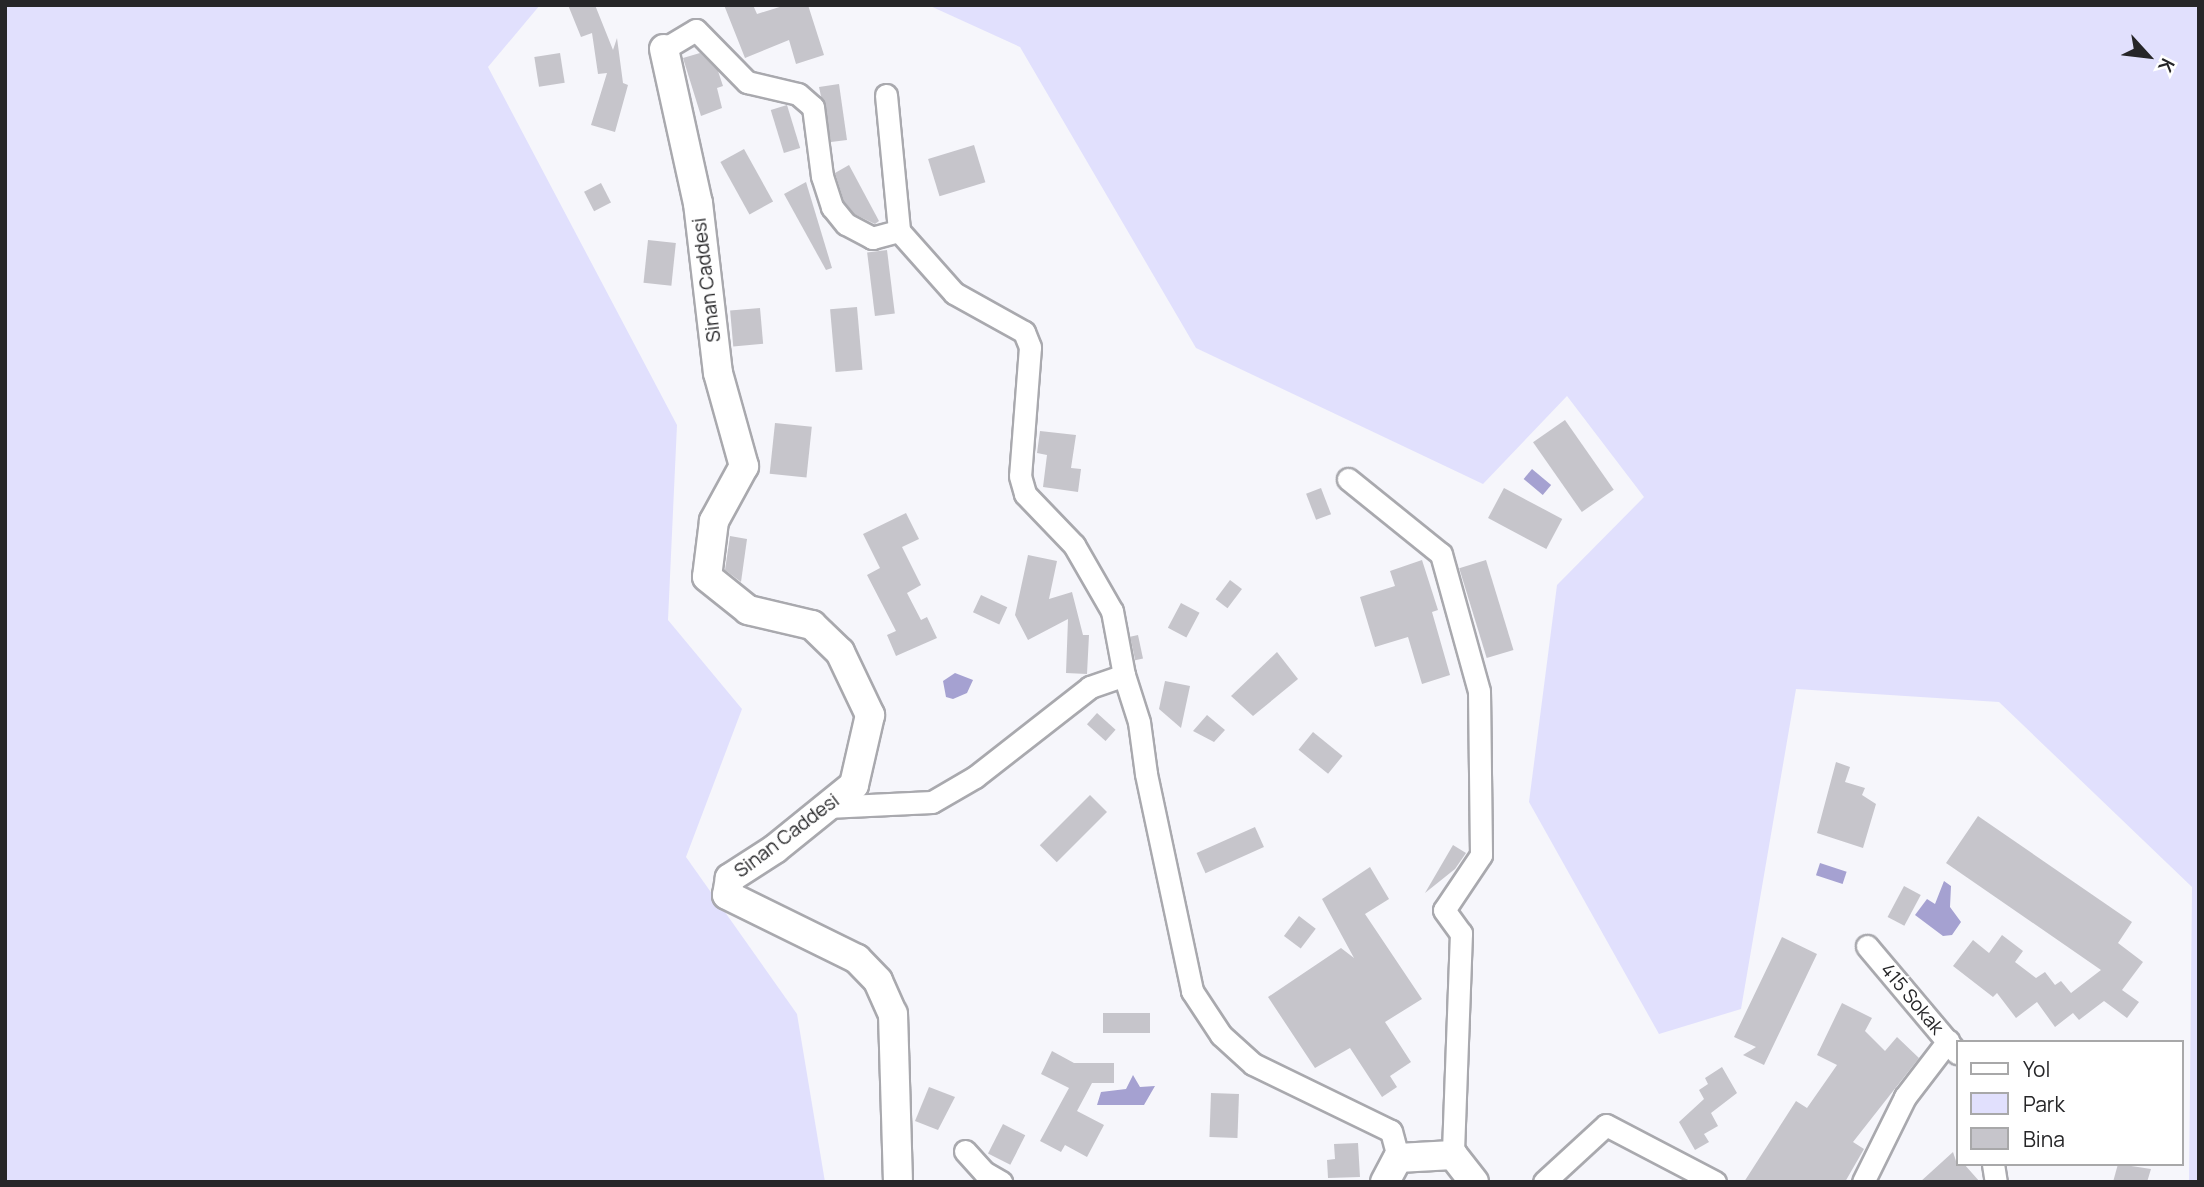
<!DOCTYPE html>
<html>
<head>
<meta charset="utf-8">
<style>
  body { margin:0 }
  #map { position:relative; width:2204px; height:1187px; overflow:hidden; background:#f6f6fb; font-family:Manrope,sans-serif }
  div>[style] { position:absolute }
  .green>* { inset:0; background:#e1e0fd }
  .water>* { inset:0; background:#a5a1d1; transform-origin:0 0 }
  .building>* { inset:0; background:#c6c5cb; transform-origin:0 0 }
  .roads { filter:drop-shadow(2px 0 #a9a9ae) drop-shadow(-2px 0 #a9a9ae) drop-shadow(0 2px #a9a9ae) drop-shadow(0 -2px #a9a9ae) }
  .minor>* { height:21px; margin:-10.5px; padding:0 10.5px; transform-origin:10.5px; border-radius:10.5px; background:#fff }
  .tertiary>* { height:28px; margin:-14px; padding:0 14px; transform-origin:14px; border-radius:14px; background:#fff }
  span { translate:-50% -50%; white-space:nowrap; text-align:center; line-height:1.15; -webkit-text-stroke:5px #fff; paint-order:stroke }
  .street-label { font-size:19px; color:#262628 }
  .frame { position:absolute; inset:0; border:7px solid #262628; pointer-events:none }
  .legend { position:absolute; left:1956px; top:1040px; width:228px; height:126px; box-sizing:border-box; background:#fff; border:2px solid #a8a8a9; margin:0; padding:9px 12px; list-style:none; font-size:21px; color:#262628 }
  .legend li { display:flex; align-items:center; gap:14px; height:35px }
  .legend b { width:35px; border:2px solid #a8a8a9 }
  .north { position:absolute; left:2113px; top:21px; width:70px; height:70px; -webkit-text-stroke:5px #fff; paint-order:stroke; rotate:117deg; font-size:19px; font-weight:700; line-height:28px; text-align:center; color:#262628 }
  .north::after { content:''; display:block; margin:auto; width:24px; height:32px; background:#262628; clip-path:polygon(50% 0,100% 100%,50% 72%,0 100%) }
</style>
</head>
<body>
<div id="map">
  <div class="green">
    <i style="clip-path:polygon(5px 5px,540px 5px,488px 67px,677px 425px,668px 620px,742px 709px,686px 857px,797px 1014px,825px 1182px,5px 1182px)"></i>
    <i style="clip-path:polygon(928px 5px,2199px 5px,2199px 1182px,2189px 1182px,2192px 887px,1999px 702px,1796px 689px,1741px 1009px,1659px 1034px,1529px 802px,1557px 585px,1644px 497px,1567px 396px,1483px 484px,1196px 348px,1020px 47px)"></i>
  </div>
  <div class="water">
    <i style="left:1532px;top:469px;width:25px;height:13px;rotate:40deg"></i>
    <i style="clip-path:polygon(955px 673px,973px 680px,967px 693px,953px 699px,946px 697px,943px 681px)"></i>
    <i style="left:1820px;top:863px;width:28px;height:13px;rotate:18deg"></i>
    <i style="clip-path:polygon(1944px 881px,1951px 886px,1950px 907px,1961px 922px,1952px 935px,1943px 936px,1915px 915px,1927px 899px,1935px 904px)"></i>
    <i style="clip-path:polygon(1133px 1075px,1140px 1087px,1155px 1086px,1144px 1105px,1097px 1105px,1101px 1092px,1126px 1089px)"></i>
  </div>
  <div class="building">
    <i style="clip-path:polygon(568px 5px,595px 5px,613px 50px,617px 38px,623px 83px,628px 85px,615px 132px,591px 125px,607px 73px,598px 74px,592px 33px,581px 37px)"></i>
    <i style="clip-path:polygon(724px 5px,753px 5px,757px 14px,786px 5px,808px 5px,824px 55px,796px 64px,789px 40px,745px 58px)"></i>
    <i style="left:560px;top:53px;width:30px;height:26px;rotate:81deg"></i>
    <i style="clip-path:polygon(700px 53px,718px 71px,723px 86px,717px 88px,722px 108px,701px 116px,683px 58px)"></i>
    <i style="clip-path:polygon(839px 84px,847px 140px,831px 142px,819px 87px)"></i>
    <i style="left:787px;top:105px;width:45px;height:17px;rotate:73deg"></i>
    <i style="left:974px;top:145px;width:39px;height:48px;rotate:73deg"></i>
    <i style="left:744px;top:149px;width:60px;height:27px;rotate:61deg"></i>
    <i style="clip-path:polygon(849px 165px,879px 221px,875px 224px,854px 214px,844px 201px,835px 173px)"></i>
    <i style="clip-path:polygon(806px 182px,832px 268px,826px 270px,784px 194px)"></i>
    <i style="left:601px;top:183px;width:22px;height:19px;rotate:63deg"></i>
    <i style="left:648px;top:240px;width:28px;height:43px;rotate:6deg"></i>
    <i style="left:887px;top:250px;width:64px;height:20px;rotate:83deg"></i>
    <i style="left:857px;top:307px;width:63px;height:27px;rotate:85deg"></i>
    <i style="left:760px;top:308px;width:36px;height:30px;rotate:85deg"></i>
    <i style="left:1565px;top:420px;width:85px;height:39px;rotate:55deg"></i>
    <i style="left:775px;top:423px;width:37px;height:51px;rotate:6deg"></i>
    <i style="clip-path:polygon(1040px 431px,1076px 435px,1071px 468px,1081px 469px,1078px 492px,1043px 487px,1047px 455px,1037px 453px)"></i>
    <i style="left:1321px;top:488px;width:28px;height:16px;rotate:69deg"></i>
    <i style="left:1504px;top:488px;width:66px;height:34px;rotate:28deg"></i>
    <i style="clip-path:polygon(906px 513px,919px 539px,902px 547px,921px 585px,907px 593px,921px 620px,927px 617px,937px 638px,896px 656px,887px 635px,896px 631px,867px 575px,880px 568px,863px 534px)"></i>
    <i style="clip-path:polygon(730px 536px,747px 539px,741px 582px,725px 570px)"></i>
    <i style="clip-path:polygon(1028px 555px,1057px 561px,1049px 599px,1072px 592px,1083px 635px,1089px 635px,1087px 674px,1066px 673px,1068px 619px,1028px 640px,1015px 615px)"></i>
    <i style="clip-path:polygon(1422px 560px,1438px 610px,1432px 612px,1450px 675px,1422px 684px,1408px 637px,1375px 647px,1360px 597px,1395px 586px,1390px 571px)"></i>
    <i style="left:1486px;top:560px;width:94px;height:28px;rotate:73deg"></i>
    <i style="left:1230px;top:580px;width:15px;height:24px;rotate:37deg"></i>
    <i style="left:981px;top:595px;width:29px;height:19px;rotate:25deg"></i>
    <i style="left:1181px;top:603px;width:21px;height:28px;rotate:28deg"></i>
    <i style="left:1138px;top:635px;width:24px;height:8px;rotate:78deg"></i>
    <i style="clip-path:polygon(1277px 652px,1298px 679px,1253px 716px,1231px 696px)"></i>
    <i style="clip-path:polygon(1165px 681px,1190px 686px,1181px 728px,1159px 709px)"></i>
    <i style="left:1097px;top:713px;width:25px;height:15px;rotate:42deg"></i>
    <i style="clip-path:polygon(1207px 715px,1225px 730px,1214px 742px,1193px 731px)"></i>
    <i style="left:1313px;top:732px;width:38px;height:23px;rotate:39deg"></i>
    <i style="clip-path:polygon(1836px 762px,1850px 767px,1845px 782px,1865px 788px,1862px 795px,1876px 804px,1863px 848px,1817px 833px)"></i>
    <i style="left:1090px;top:795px;width:24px;height:71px;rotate:45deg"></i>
    <i style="clip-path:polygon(1978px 816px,2132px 922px,2118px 943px,2143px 962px,2122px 990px,2139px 1002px,2127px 1018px,2104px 1001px,2079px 1020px,2073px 1013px,2055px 1027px,2037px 1002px,2016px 1018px,1997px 993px,1993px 997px,1953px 966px,1973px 940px,1989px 953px,2002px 935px,2023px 951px,2015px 962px,2036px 978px,2045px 972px,2055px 985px,2061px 981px,2071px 993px,2101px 970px,1946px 863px)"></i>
    <i style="left:1255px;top:827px;width:22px;height:64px;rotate:66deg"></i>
    <i style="clip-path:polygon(1453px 845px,1466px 853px,1455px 869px,1425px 893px)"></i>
    <i style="clip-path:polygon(1370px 867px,1389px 899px,1365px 914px,1422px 999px,1385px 1022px,1411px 1062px,1390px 1076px,1397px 1087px,1382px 1097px,1350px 1048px,1315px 1068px,1268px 997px,1341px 948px,1354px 958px,1322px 899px)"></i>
    <i style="left:1904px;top:886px;width:19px;height:35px;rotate:28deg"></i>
    <i style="left:1299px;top:916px;width:21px;height:25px;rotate:37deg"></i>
    <i style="clip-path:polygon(1782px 937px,1817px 954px,1764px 1065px,1743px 1055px,1756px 1047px,1734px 1037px)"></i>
    <i style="clip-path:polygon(1842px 1003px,1872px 1018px,1865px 1031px,1885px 1051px,1897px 1037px,1919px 1058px,1853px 1142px,1864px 1149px,1845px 1182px,1744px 1182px,1796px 1101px,1807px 1108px,1837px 1065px,1817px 1055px)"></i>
    <i style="left:1103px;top:1013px;width:47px;height:20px"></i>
    <i style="clip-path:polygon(1052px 1051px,1074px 1063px,1114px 1063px,1114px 1083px,1092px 1083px,1077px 1111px,1104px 1125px,1087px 1157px,1065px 1145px,1061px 1152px,1040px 1141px,1069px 1088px,1041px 1074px)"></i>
    <i style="clip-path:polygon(1722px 1067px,1737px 1093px,1711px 1113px,1718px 1126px,1704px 1134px,1709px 1142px,1695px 1150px,1679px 1122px,1704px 1099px,1699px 1090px,1708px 1084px,1705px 1078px)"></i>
    <i style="clip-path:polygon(929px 1087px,955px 1097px,938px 1130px,915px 1121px)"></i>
    <i style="left:1211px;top:1093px;width:28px;height:44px;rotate:2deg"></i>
    <i style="left:1003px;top:1124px;width:25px;height:33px;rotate:27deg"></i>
    <i style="clip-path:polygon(1358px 1143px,1360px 1177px,1328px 1178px,1327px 1160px,1335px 1159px,1334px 1144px)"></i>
    <i style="clip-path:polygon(1953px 1152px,1957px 1164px,1964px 1164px,1980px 1182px,1920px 1182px)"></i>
    <i style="clip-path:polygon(2118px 1164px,2151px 1169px,2147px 1182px,2113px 1182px)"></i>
  </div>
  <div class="roads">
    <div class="minor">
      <i style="left:664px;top:49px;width:37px;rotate:-31deg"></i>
      <i style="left:696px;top:30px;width:73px;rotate:45.6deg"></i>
      <i style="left:747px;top:82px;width:52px;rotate:13.2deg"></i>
      <i style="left:798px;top:94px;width:20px;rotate:41deg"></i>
      <i style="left:813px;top:107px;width:70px;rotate:82.6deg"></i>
      <i style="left:822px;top:176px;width:33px;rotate:72deg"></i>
      <i style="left:832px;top:207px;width:22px;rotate:51deg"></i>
      <i style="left:846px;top:224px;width:30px;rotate:28deg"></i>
      <i style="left:872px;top:238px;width:28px;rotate:-15deg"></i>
      <i style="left:886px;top:95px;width:137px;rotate:84.5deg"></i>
      <i style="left:899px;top:231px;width:83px;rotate:48.4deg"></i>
      <i style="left:954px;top:293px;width:80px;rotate:29.1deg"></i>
      <i style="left:1024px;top:332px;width:16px;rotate:68deg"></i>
      <i style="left:1030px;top:347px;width:129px;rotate:94.4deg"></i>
      <i style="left:1020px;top:476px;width:19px;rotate:74deg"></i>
      <i style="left:1025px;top:494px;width:71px;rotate:46.1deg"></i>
      <i style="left:1074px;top:545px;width:76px;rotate:60.1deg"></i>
      <i style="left:1112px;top:611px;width:65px;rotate:79.4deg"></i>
      <i style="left:1124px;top:675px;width:49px;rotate:72.3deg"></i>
      <i style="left:1139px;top:722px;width:52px;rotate:82.3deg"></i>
      <i style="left:1146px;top:774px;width:222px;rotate:78deg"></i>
      <i style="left:1192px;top:991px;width:53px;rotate:56.6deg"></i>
      <i style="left:1221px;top:1035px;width:43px;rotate:42.2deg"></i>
      <i style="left:1253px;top:1064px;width:153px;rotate:25.9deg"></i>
      <i style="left:1391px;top:1131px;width:28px;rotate:75deg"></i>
      <i style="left:1348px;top:479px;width:119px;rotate:38.9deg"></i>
      <i style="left:1441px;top:554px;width:142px;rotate:74.5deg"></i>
      <i style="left:1479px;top:691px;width:164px;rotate:89.3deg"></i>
      <i style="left:1481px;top:855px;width:66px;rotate:123.9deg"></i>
      <i style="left:1444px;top:910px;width:29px;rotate:54deg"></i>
      <i style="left:1461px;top:933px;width:222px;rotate:92.1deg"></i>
      <i style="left:827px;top:807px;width:105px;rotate:-2.7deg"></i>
      <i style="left:932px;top:802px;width:50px;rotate:-30.2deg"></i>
      <i style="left:975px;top:777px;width:146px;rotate:-38deg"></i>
      <i style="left:1090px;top:687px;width:36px;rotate:-19deg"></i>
      <i style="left:1867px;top:946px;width:140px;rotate:49.9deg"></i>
      <i style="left:965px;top:1151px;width:28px;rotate:48deg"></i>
      <i style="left:984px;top:1172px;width:20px;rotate:30deg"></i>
      <i style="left:1993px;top:1164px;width:18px;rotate:81deg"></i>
      <i style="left:1544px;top:1182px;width:84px;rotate:-42.6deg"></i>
      <i style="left:1606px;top:1125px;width:123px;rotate:27.6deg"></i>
      <i style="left:1863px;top:1182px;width:95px;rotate:-63.7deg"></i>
      <i style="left:1905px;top:1097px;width:71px;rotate:-52.5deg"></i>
    </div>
    <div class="tertiary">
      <i style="left:664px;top:49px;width:158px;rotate:77.6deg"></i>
      <i style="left:698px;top:203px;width:171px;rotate:83.3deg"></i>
      <i style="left:718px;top:373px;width:97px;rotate:74.4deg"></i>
      <i style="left:744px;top:466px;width:63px;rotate:118.6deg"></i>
      <i style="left:714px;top:521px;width:56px;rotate:97.1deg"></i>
      <i style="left:707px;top:577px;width:53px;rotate:38.8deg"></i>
      <i style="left:748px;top:610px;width:66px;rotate:13.2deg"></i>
      <i style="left:812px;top:625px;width:39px;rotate:44deg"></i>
      <i style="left:840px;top:652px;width:70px;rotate:64.5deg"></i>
      <i style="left:870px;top:715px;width:72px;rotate:102.9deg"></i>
      <i style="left:854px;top:785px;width:102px;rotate:141deg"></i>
      <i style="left:775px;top:849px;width:54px;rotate:147.2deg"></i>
      <i style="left:730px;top:878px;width:17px;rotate:100deg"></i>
      <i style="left:727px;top:895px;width:145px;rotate:26.2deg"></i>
      <i style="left:857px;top:959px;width:30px;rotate:46deg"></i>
      <i style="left:878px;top:981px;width:36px;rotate:66deg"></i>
      <i style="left:893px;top:1014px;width:168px;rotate:88.3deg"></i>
      <i style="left:1385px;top:1182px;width:27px;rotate:-62deg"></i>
      <i style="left:1398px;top:1158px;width:55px;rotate:-3.1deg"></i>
      <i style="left:1453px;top:1155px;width:34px;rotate:52deg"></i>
    </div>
  </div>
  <div class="street-label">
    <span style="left:707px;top:280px;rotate:-97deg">Sinan Caddesi</span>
    <span style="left:787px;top:836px;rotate:-37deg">Sinan Caddesi</span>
    <span style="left:1912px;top:999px;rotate:50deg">415 Sokak</span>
  </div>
  <div class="frame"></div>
  <ul class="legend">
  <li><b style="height:9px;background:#fff"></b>Yol</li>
  <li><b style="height:19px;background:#e1e0fd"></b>Park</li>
  <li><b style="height:19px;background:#c6c5cb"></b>Bina</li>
  </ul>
  <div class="north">K</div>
</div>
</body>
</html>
